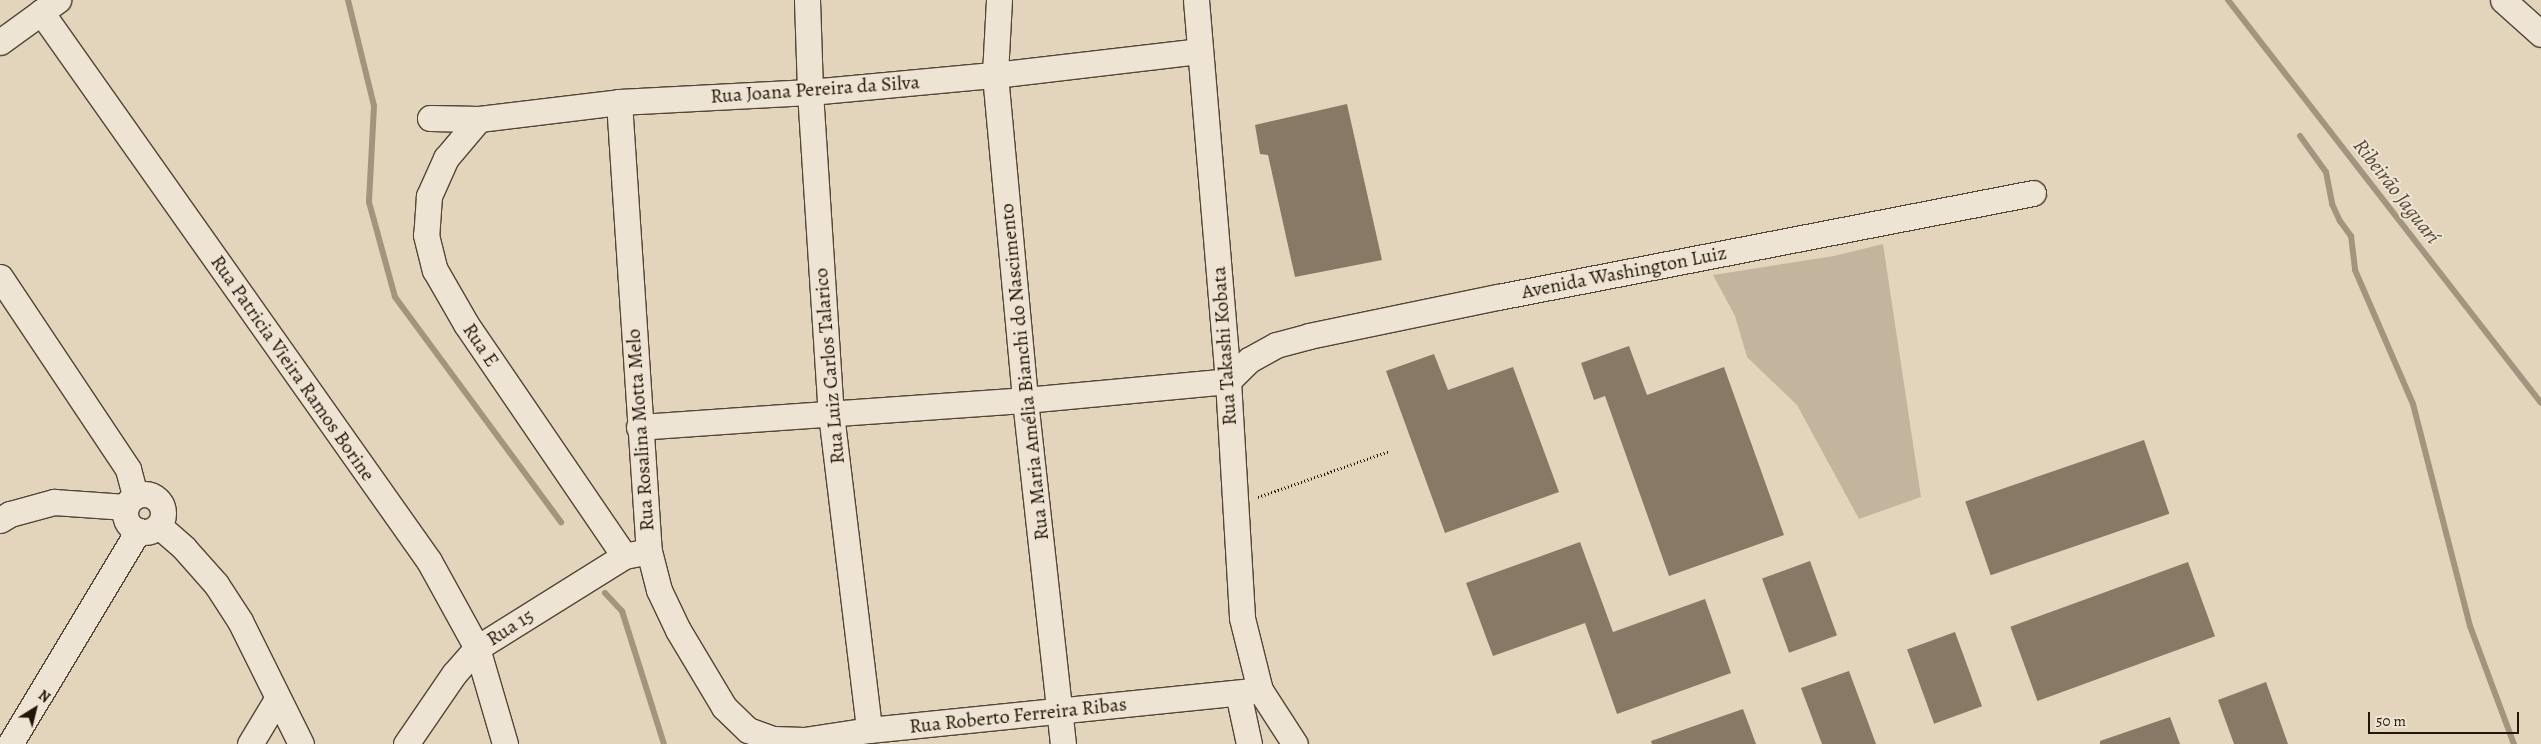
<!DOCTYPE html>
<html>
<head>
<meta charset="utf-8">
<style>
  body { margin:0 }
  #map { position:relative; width:2541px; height:744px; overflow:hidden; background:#e3d5bc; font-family:Alegreya,serif }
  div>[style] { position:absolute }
  .green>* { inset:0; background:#c3b49e }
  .stream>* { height:6px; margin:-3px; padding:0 3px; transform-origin:3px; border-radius:3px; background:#a2947f }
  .building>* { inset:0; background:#877966; transform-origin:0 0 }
  .path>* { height:3px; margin-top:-1.5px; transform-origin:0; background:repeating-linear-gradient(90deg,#241509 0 1px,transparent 0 3.5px) }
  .roads { filter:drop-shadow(1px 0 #544536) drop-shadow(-1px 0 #544536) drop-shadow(0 1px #544536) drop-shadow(0 -1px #544536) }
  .minor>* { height:25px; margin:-12.5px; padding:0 12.5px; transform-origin:12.5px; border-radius:12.5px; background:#ede4d3 }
  .minor>.ring { margin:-12.5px; padding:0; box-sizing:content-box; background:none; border:25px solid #ede4d3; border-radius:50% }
  span { translate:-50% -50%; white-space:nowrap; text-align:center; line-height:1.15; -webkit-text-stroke:4px #ede4d3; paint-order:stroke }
  .street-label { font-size:20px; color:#241509 }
  .water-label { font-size:21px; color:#564838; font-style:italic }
  .north { position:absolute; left:10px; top:684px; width:50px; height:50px; -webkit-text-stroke:4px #ede4d3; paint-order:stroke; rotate:36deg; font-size:14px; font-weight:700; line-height:20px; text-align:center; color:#241509 }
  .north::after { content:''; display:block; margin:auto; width:18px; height:22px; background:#241509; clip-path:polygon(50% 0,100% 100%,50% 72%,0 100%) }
  .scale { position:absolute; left:2368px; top:712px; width:151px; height:22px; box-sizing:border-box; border:2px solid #241509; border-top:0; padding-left:6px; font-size:15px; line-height:18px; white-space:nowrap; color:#241509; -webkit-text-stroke:4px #ede4d3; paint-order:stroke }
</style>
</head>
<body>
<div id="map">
  <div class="green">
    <i style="clip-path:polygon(1883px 244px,1921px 497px,1859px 519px,1797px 405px,1747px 357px,1735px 316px,1713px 275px,1834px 256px)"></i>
  </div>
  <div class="stream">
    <i style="left:348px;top:0;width:109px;rotate:76.2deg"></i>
    <i style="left:374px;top:106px;width:96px;rotate:93deg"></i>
    <i style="left:369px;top:202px;width:98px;rotate:74.7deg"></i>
    <i style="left:395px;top:297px;width:280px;rotate:53.6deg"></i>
    <i style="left:2228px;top:0;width:510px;rotate:52.16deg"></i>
    <i style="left:2300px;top:136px;width:44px;rotate:54.2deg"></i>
    <i style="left:2326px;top:172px;width:33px;rotate:79deg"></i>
    <i style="left:2332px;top:204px;width:19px;rotate:65deg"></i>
    <i style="left:2340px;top:221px;width:19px;rotate:54deg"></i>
    <i style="left:2351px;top:236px;width:34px;rotate:83deg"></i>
    <i style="left:2355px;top:270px;width:146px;rotate:66.6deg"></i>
    <i style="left:2413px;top:404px;width:229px;rotate:75.6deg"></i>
    <i style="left:2470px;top:626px;width:126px;rotate:69.6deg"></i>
    <i style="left:605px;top:593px;width:25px;rotate:47deg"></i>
    <i style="left:622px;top:611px;width:139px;rotate:72.5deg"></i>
  </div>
  <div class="building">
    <i style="clip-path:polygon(1347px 104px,1382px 260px,1295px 277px,1268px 155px,1260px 154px,1255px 125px)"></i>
    <i style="clip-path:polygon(1629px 346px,1647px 395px,1724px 367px,1784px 535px,1669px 576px,1605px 396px,1594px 400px,1581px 363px)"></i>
    <i style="clip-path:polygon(1434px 354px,1448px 390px,1513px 367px,1559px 492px,1445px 533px,1386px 371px)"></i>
    <i style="left:2144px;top:440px;width:78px;height:189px;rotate:71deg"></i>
    <i style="clip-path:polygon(1580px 542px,1613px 632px,1705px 599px,1731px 673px,1617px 714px,1585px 623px,1493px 656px,1466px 583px)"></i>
    <i style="left:1810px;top:561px;width:79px;height:51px;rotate:70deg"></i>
    <i style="left:2188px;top:562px;width:79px;height:189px;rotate:70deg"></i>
    <i style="left:1955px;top:632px;width:79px;height:51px;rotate:70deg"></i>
    <i style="clip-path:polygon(1849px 671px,1876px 744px,1822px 744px,1801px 688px)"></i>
    <i style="clip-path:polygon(2266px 682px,2288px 744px,2234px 744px,2218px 700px)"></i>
    <i style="clip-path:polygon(1743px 709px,1756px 744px,1652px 744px,1651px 741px)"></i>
    <i style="clip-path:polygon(2170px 717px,2180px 744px,2100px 744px,2100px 741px)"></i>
  </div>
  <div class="path">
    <i style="left:1258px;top:497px;width:139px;rotate:-19.3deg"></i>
  </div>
  <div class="roads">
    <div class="minor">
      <i style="left:807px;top:0;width:92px;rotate:88.1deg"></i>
      <i style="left:810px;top:92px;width:323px;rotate:86.3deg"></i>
      <i style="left:831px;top:414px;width:318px;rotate:83.1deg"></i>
      <i style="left:999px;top:0;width:75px;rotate:93.1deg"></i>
      <i style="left:995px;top:75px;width:326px;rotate:84.7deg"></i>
      <i style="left:1025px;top:400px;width:346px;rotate:83.7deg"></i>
      <i style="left:1196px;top:0;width:382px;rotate:85.2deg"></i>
      <i style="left:1228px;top:381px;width:237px;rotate:86.6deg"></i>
      <i style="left:1242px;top:618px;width:74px;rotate:76deg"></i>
      <i style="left:1260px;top:690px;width:64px;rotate:57.1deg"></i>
      <i style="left:2503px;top:0;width:51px;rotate:41.8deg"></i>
      <i style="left:41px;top:12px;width:672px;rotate:54.75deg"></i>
      <i style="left:429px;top:561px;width:99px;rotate:61.1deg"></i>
      <i style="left:477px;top:648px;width:100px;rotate:73.7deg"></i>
      <i style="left:0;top:42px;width:72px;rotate:-35.9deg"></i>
      <i style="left:619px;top:102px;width:450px;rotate:86.2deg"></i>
      <i style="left:649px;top:551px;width:40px;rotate:75.6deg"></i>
      <i style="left:659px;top:590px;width:44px;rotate:64.6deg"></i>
      <i style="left:678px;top:630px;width:90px;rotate:59.1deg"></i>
      <i style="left:724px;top:707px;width:33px;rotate:44deg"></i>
      <i style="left:748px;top:730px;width:27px;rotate:20deg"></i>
      <i style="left:773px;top:739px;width:31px;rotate:2deg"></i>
      <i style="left:804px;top:740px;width:66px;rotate:-8.7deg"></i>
      <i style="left:869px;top:730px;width:393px;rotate:-5.8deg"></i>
      <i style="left:430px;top:118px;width:49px;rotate:1.2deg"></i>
      <i style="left:479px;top:119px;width:141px;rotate:-6.9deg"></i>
      <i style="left:619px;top:102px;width:191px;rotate:-3deg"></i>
      <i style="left:810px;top:92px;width:186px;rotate:-5.3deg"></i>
      <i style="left:995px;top:75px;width:205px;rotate:-6.7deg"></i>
      <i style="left:479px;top:119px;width:51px;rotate:130.2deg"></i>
      <i style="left:446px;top:158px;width:42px;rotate:114.1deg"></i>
      <i style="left:429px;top:196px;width:39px;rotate:94deg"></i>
      <i style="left:426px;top:235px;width:36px;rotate:76deg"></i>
      <i style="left:435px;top:270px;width:62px;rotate:60.1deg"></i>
      <i style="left:466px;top:324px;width:281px;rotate:55.7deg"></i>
      <i style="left:0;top:277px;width:231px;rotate:56.3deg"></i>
      <i style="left:128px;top:469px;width:28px;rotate:75deg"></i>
      <i style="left:639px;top:427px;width:387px;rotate:-4deg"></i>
      <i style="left:1025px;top:400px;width:204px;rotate:-5.3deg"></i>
      <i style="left:1228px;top:381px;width:30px;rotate:-45deg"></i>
      <i style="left:1249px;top:360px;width:31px;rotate:-29deg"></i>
      <i style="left:1276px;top:345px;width:34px;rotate:-15deg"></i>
      <i style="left:1309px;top:336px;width:193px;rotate:-11.7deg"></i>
      <i style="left:1498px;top:297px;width:545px;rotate:-11deg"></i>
      <i class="ring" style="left:125px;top:494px;width:13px;height:13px"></i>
      <i style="left:0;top:520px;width:12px;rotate:-31deg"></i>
      <i style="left:10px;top:514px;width:46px;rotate:-15.3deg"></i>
      <i style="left:54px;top:502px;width:72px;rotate:4deg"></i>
      <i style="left:159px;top:526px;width:33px;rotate:41deg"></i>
      <i style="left:184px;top:548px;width:48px;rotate:48.4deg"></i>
      <i style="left:216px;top:584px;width:44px;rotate:57deg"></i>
      <i style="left:240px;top:621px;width:137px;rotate:63.6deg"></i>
      <i style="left:1238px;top:693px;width:52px;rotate:77.8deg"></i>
      <i style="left:10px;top:744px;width:249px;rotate:-59deg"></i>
      <i style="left:250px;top:744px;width:52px;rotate:-59deg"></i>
      <i style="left:406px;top:744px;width:85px;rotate:-55.6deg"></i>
      <i style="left:454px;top:674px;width:35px;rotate:-49deg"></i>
      <i style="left:477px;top:648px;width:173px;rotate:-32deg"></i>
      <i style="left:624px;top:556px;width:15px;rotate:-11deg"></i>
    </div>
  </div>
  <div class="street-label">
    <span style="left:815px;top:89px;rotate:-4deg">Rua Joana Pereira da Silva</span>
    <span style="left:1624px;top:272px;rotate:-11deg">Avenida Washington Luiz</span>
    <span style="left:481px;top:345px;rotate:56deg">Rua E</span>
    <span style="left:1224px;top:346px;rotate:-94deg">Rua Takashi Kobata</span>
    <span style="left:829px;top:366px;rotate:-95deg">Rua Luiz Carlos Talarico</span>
    <span style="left:293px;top:368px;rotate:55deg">Rua Patricia Vieira Ramos Borine</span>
    <span style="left:1024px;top:372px;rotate:-96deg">Rua Maria Amélia Bianchi do Nascimento</span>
    <span style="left:640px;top:430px;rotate:-94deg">Rua Rosalina Motta Melo</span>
    <span style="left:510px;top:627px;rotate:-33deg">Rua 15</span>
    <span style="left:1018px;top:715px;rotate:-6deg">Rua Roberto Ferreira Ribas</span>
  </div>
  <div class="water-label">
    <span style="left:2397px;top:191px;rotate:52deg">Ribeirão Jaguarí</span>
  </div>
  <div class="north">N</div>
  <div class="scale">50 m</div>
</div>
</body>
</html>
